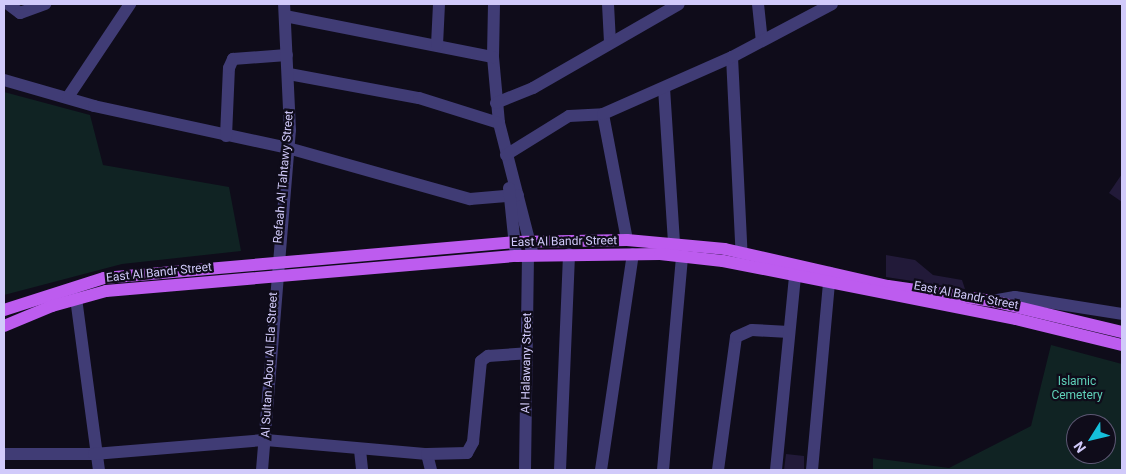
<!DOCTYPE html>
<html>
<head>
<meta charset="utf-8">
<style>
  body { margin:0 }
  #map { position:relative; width:1126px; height:474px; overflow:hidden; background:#0f0c1a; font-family:Roboto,sans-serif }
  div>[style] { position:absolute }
  .green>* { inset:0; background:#102323 }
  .building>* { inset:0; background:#221a39 }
  .minor>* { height:12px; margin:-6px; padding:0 6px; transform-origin:6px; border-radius:6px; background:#403c75 }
  .major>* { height:12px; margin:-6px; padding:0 6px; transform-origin:6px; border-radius:6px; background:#bd5cef }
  span { translate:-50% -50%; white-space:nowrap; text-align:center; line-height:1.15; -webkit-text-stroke:4.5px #0f0c1a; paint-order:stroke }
  .street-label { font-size:12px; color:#d1cafa }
  .park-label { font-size:12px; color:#5fd1b9 }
  .frame { position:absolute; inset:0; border:5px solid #d1cafa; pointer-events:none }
  .north { position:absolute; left:1066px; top:414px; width:50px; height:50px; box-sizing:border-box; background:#0f0c1a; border:1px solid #5d5874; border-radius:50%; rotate:234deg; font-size:14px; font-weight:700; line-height:20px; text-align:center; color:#d1cafa }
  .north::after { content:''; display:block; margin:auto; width:18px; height:22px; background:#15c0db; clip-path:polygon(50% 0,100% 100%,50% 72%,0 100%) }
</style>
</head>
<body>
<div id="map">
  <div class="green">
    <i style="clip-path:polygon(4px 92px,90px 115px,103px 165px,229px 187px,241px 251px,122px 264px,4px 295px)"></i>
    <i style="clip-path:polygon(evenodd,1051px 345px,1122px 364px,1122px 470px,873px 470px,873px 458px,949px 468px,1031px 426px,1051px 345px,1076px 424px,1106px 424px,1106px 454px,1076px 454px,1076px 424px)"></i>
  </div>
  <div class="building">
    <i style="clip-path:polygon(1122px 174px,1122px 202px,1109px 193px)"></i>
    <i style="clip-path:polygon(886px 255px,915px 260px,933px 275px,962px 280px,965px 289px,886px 277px)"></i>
    <i style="clip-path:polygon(786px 454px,804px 456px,804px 470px,784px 470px)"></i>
  </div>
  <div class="minor">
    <i style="left:8px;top:4px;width:15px;rotate:37deg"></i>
    <i style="left:20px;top:13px;width:27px;rotate:-20deg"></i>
    <i style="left:494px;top:4px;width:53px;rotate:91.1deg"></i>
    <i style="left:493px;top:57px;width:66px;rotate:84.8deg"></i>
    <i style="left:499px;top:123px;width:136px;rotate:75.6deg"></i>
    <i style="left:608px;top:4px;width:39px;rotate:87deg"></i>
    <i style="left:758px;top:4px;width:36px;rotate:84deg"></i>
    <i style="left:285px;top:16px;width:212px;rotate:11.2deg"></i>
    <i style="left:437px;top:45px;width:41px;rotate:-87.2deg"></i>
    <i style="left:732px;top:57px;width:205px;rotate:87.2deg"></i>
    <i style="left:289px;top:74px;width:132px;rotate:10.5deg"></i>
    <i style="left:419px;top:98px;width:84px;rotate:17.4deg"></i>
    <i style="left:4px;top:80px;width:94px;rotate:16.1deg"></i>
    <i style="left:94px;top:106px;width:198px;rotate:12.2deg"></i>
    <i style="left:288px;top:148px;width:189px;rotate:15.7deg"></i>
    <i style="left:470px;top:199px;width:48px;rotate:-4.8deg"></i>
    <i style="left:664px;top:88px;width:154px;rotate:86.3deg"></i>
    <i style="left:68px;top:97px;width:112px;rotate:-56.3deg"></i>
    <i style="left:496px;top:103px;width:40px;rotate:-22deg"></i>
    <i style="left:533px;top:88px;width:168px;rotate:-29.9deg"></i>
    <i style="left:226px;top:136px;width:68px;rotate:-87.5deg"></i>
    <i style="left:229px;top:68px;width:10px;rotate:-66deg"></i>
    <i style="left:233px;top:59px;width:54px;rotate:-4.2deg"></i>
    <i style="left:506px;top:155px;width:74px;rotate:-31.8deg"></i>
    <i style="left:569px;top:116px;width:34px;rotate:-3deg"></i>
    <i style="left:509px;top:188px;width:68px;rotate:84.1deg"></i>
    <i style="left:627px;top:240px;width:128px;rotate:-100.8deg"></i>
    <i style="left:603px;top:114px;width:141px;rotate:-23.8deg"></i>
    <i style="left:732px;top:57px;width:113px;rotate:-27.9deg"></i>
    <i style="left:76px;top:298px;width:174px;rotate:82.4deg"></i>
    <i style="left:992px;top:301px;width:23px;rotate:-10deg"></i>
    <i style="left:1015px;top:297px;width:108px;rotate:9deg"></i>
    <i style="left:360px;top:450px;width:20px;rotate:84deg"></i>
    <i style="left:4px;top:454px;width:90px"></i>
    <i style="left:94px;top:454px;width:173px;rotate:-4.7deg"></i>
    <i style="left:266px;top:440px;width:162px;rotate:5deg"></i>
    <i style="left:427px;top:454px;width:16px;rotate:76deg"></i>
    <i style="left:427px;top:454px;width:40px;rotate:-1.4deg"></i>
    <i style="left:467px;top:453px;width:13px;rotate:-61deg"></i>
    <i style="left:473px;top:442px;width:81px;rotate:-84.4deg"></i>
    <i style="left:481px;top:361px;width:9px;rotate:-36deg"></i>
    <i style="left:488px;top:356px;width:39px;rotate:-4deg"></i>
    <i style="left:262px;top:470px;width:341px;rotate:-85.3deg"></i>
    <i style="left:290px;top:130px;width:126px;rotate:-92.7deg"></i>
    <i style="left:525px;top:470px;width:215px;rotate:-89.2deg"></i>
    <i style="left:560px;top:470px;width:216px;rotate:-87.6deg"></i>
    <i style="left:601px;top:470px;width:218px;rotate:-81.6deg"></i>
    <i style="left:663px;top:470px;width:216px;rotate:-84.9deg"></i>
    <i style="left:718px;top:470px;width:134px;rotate:-82.3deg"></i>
    <i style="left:736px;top:337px;width:17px;rotate:-24deg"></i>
    <i style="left:752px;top:330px;width:37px;rotate:3deg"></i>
    <i style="left:776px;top:470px;width:205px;rotate:-84.4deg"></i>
    <i style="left:812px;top:470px;width:198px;rotate:-84.8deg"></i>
  </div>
  <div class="major">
    <i style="left:4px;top:310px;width:105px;rotate:-17.7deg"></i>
    <i style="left:104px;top:278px;width:412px;rotate:-5deg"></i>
    <i style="left:514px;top:242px;width:113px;rotate:-1deg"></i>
    <i style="left:627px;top:240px;width:98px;rotate:5.2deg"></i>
    <i style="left:725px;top:249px;width:167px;rotate:12.8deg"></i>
    <i style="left:888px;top:286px;width:105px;rotate:8.2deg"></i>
    <i style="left:992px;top:301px;width:134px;rotate:13.4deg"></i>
    <i style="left:4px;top:326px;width:52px;rotate:-22.6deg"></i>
    <i style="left:52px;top:306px;width:56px;rotate:-15.5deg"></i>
    <i style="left:106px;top:291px;width:411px;rotate:-4.9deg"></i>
    <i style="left:516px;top:256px;width:144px;rotate:-0.8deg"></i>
    <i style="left:660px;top:254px;width:63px;rotate:6.3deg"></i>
    <i style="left:723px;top:261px;width:299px;rotate:11.2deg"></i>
    <i style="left:1016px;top:319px;width:109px;rotate:13.8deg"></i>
  </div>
  <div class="street-label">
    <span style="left:284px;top:177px;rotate:-85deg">Refaah Al Tahtawy Street</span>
    <span style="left:564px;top:242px;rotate:-1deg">East Al Bandr Street</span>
    <span style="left:159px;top:273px;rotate:-6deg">East Al Bandr Street</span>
    <span style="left:966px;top:296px;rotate:11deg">East Al Bandr Street</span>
    <span style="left:527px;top:363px;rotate:-89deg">Al Halawany Street</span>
    <span style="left:270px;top:365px;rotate:-87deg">Al Sultan Abou Al Ela Street</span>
  </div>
  <div class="park-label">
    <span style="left:1077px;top:389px">Islamic<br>Cemetery</span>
  </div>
  <div class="frame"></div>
  <div class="north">N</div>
</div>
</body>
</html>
